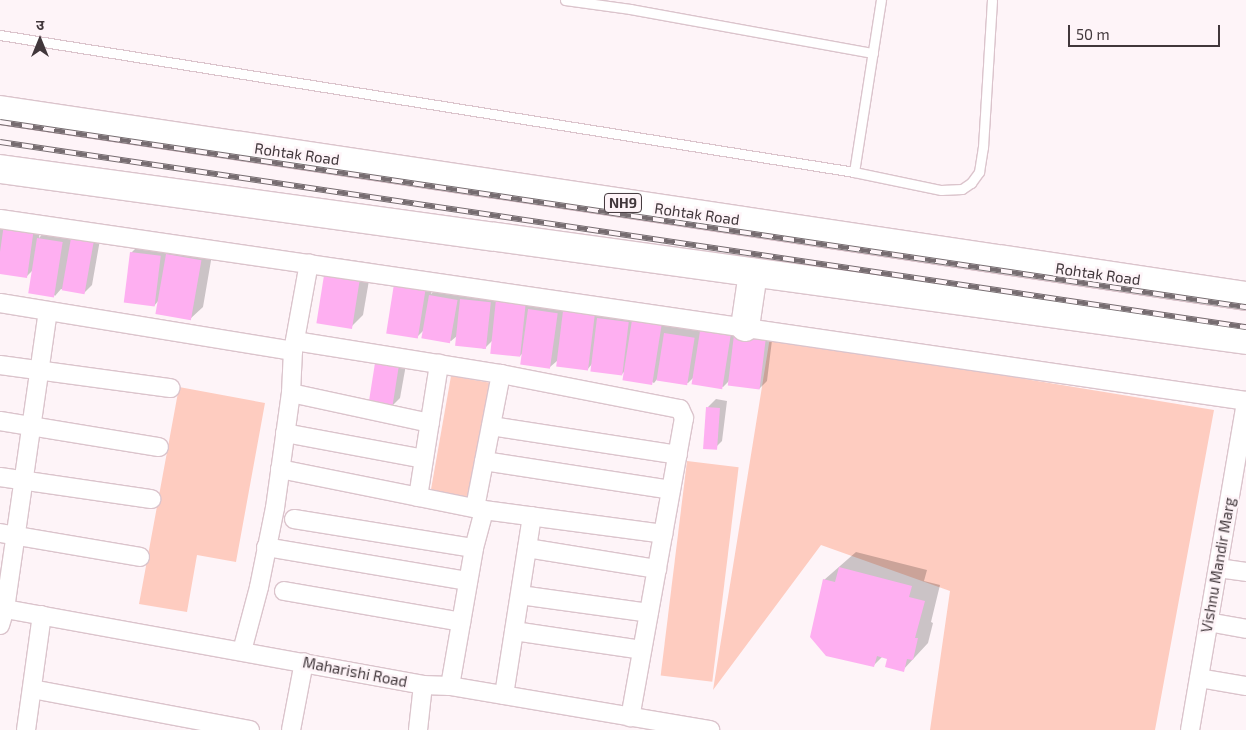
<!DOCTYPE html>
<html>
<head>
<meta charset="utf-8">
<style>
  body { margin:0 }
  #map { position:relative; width:1246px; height:730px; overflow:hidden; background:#fef4f8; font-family:"Exo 2","Noto Sans Devanagari",sans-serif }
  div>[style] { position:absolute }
  .green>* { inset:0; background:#feccc0; transform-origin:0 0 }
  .shadow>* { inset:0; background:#0003 }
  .building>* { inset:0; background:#feaff1; transform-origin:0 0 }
  .roads { filter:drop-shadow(1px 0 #dbc4cc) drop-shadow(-1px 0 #dbc4cc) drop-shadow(0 1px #dbc4cc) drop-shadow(0 -1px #dbc4cc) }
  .lane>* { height:9px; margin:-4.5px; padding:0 4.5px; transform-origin:4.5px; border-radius:4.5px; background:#fff }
  .street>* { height:18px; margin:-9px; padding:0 9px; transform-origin:9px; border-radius:9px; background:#fff }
  .primary>* { height:28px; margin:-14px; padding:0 14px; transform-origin:14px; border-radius:14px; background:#fff }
  .rail>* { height:5.5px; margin-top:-2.75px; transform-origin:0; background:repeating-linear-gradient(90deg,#fef4f8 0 11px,#766c70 0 22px); box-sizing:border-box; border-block:1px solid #766c70 }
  span { translate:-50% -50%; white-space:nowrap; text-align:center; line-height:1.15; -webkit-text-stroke:5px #fef4f8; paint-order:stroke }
  .shield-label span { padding:1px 4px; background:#fef4f8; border:1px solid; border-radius:4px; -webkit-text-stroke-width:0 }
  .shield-label { font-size:14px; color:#41373b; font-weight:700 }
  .street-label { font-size:15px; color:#41373b }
  .north { position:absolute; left:15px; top:15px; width:50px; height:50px; -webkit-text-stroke:4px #fef4f8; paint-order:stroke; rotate:0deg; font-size:14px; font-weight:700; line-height:20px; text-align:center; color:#41373b }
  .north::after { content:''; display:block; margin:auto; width:18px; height:22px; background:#41373b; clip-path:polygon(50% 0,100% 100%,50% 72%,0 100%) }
  .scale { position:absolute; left:1068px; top:25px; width:152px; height:22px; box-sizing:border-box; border:2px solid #41373b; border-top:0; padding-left:6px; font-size:15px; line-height:18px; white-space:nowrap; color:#41373b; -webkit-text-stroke:4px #fef4f8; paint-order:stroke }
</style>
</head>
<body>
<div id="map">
  <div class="green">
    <i style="clip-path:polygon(770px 337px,1214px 410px,1155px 730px,930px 730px,950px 591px,821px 545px,713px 690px)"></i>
    <i style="left:451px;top:376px;width:41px;height:119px;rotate:10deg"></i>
    <i style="clip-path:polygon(179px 387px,265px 403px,236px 562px,197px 555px,187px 612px,139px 604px)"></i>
    <i style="left:687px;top:461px;width:52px;height:216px;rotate:7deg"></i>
  </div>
  <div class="shadow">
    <i style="clip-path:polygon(0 214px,41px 220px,39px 238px,46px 230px,71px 234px,70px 240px,80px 230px,101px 234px,92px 285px,84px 293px,61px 289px,55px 296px,33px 270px,26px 277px,0 273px)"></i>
    <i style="clip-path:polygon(179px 243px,213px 249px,203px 307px,190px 319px,159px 300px,154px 306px,131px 253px,139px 245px,168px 249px,168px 254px)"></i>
    <i style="clip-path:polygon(338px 258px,372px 263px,363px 315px,351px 327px,326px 270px)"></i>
    <i style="clip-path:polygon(434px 281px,431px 294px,438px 288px,465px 292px,465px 296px,469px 291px,534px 295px,532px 307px,538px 302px,602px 307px,601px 316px,606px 310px,773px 332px,767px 381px,759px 389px,729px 381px,723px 387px,694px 377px,688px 383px,658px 378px,654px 383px,626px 370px,621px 375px,592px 364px,587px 370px,557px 361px,550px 367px,524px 352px,520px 356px,492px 341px,484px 349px,457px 336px,451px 341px,425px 329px,417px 337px,387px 332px)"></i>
    <i style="clip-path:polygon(384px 356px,407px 359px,400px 398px,392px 406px,376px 364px)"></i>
    <i style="clip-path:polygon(716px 399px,727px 401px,722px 441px,714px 449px,708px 407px)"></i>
    <i style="clip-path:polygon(856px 552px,927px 570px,924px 581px,940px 585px,931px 622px,933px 623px,928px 643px,903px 670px,889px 658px,883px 656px,873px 666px,824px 580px)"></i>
  </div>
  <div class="building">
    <i style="clip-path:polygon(4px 224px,34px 228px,27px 278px,0 274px,0 252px)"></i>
    <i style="left:37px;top:238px;width:26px;height:56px;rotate:9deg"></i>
    <i style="left:71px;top:238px;width:23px;height:53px;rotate:10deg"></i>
    <i style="left:130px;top:252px;width:31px;height:51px;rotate:7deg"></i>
    <i style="left:166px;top:254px;width:36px;height:61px;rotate:10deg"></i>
    <i style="left:325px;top:269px;width:36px;height:55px;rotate:9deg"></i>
    <i style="left:394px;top:284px;width:32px;height:50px;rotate:9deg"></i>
    <i style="left:429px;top:295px;width:29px;height:44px;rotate:10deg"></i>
    <i style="left:460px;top:299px;width:31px;height:47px;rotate:6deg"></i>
    <i style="left:496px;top:299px;width:30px;height:55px;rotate:6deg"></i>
    <i style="left:528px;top:309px;width:30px;height:56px;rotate:8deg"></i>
    <i style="left:563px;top:311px;width:32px;height:56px;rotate:7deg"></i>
    <i style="left:597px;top:318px;width:32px;height:54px;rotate:7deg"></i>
    <i style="left:632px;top:320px;width:30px;height:61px;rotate:9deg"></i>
    <i style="left:700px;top:331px;width:31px;height:54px;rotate:9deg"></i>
    <i style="left:664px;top:333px;width:31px;height:48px;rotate:9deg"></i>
    <i style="left:734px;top:335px;width:32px;height:51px;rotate:7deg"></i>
    <i style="left:375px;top:363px;width:24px;height:41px;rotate:9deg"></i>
    <i style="left:706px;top:407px;width:14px;height:42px;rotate:4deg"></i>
    <i style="clip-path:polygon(839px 567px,912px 586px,909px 597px,925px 601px,915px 638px,918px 638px,913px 660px,907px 659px,904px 672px,885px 667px,887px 659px,877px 656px,874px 667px,826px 656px,810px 637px,823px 579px,835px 582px)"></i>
  </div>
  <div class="roads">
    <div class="lane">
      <i style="left:565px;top:0;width:66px;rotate:7.9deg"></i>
      <i style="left:630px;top:9px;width:247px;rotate:10.3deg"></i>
      <i style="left:0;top:35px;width:865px;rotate:9.11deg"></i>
      <i style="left:854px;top:172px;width:174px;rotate:-81.1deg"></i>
      <i style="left:854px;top:172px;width:89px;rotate:11.7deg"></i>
      <i style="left:941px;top:190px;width:21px;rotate:-3deg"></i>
      <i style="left:962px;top:189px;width:11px;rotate:-34deg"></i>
      <i style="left:971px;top:183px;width:14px;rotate:-54deg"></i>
      <i style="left:979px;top:172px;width:25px;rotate:-81deg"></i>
      <i style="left:983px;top:147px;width:147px;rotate:-86.5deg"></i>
    </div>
    <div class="street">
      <i style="left:0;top:219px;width:1259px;rotate:8.31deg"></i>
      <i style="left:0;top:303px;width:297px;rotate:9.3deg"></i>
      <i style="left:295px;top:341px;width:209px;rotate:9.1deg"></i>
      <i style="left:501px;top:374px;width:136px;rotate:101deg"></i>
      <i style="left:0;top:365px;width:172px;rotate:7.7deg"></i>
      <i style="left:501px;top:374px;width:182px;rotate:11.1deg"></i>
      <i style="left:680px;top:409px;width:10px;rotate:66deg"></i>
      <i style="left:684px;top:418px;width:304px;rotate:100.2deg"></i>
      <i style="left:291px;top:393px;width:142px;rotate:12.2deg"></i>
      <i style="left:0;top:421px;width:161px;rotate:9.3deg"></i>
      <i style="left:491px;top:426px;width:189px;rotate:8.8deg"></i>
      <i style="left:285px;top:433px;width:141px;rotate:10.6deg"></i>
      <i style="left:484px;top:461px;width:189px;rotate:8.8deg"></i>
      <i style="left:280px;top:469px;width:208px;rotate:11.4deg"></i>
      <i style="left:484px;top:510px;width:181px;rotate:7.6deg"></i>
      <i style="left:0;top:477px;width:153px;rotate:8.3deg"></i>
      <i style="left:418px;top:497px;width:135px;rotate:-81deg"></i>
      <i style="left:294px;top:519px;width:182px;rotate:9.2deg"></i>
      <i style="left:0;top:533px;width:142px;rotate:9.7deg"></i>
      <i style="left:266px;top:547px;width:205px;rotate:9.6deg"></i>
      <i style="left:527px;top:548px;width:132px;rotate:9.2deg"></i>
      <i style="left:1218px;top:568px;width:28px;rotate:8deg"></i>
      <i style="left:284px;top:591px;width:180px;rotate:9.9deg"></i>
      <i style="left:520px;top:595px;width:130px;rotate:7.9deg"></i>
      <i style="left:0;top:608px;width:430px;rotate:10.3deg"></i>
      <i style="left:423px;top:685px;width:27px;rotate:2deg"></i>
      <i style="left:450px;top:686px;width:264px;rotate:9.6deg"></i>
      <i style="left:1208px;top:622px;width:39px;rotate:10deg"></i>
      <i style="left:0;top:625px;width:17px;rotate:-73deg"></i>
      <i style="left:5px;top:609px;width:301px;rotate:-81.8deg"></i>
      <i style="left:514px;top:631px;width:129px;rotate:8.4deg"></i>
      <i style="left:242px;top:651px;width:66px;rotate:-75.1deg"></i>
      <i style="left:259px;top:587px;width:81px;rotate:-78.6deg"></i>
      <i style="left:275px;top:508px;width:116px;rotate:-82.1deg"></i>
      <i style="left:291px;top:393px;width:42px;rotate:-87.3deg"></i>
      <i style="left:293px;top:351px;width:89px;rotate:-79.7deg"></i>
      <i style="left:1199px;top:678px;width:48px;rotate:9.7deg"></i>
      <i style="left:450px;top:686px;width:140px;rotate:-80.1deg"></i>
      <i style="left:474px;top:548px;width:39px;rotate:-75deg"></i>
      <i style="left:32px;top:689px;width:222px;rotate:10.7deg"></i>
      <i style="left:504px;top:695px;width:181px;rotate:-81.1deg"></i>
      <i style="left:26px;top:730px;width:116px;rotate:-82.1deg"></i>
      <i style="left:291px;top:730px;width:69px;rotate:-79.2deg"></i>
      <i style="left:418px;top:730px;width:45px;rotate:-83.7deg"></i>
      <i style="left:1190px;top:730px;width:334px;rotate:-80.3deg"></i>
    </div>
    <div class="primary">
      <i style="left:0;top:110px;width:1260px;rotate:8.49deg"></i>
      <i style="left:0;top:169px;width:1258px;rotate:7.81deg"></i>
      <i style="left:745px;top:327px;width:55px;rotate:-81.6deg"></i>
    </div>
  </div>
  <div class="rail">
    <i style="left:0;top:122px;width:1260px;rotate:8.45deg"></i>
    <i style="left:0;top:142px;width:1260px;rotate:8.45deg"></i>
  </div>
  <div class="shield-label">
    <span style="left:623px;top:203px">NH9</span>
  </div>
  <div class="street-label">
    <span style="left:297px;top:154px;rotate:8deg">Rohtak Road</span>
    <span style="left:697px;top:214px;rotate:8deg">Rohtak Road</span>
    <span style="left:1098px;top:274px;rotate:8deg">Rohtak Road</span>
    <span style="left:1218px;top:565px;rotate:-80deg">Vishnu Mandir Marg</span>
    <span style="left:355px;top:672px;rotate:11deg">Maharishi Road</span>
  </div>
  <div class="north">उ</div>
  <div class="scale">50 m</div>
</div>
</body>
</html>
